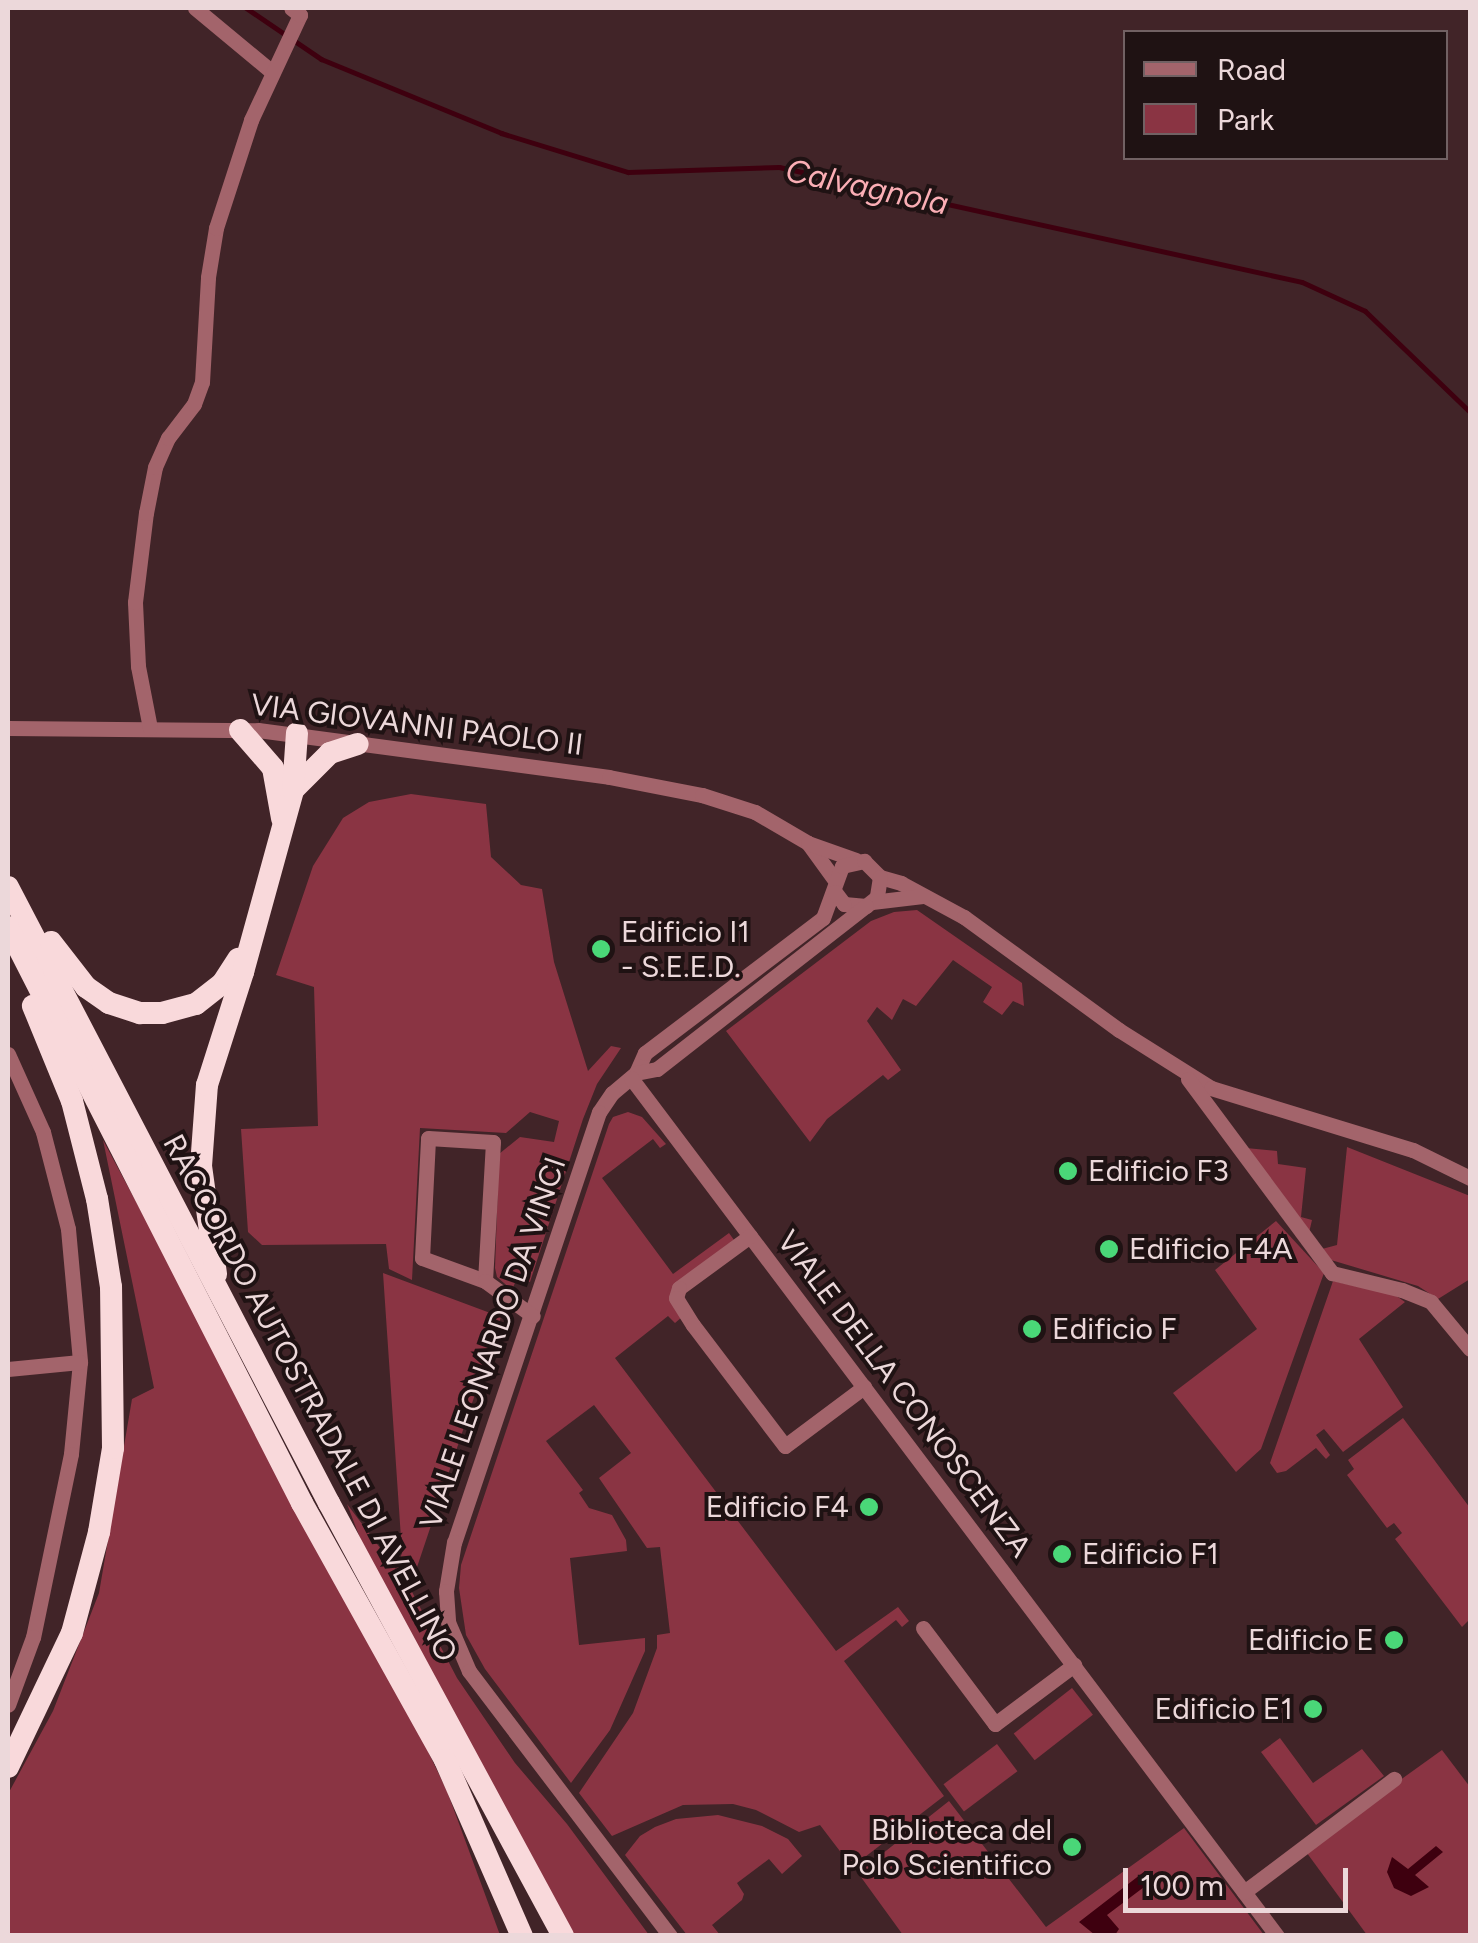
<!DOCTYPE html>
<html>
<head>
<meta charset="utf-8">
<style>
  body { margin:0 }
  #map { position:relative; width:1478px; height:1943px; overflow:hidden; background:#412428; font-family:Figtree,sans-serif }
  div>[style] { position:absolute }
  .green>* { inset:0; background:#8a3443; transform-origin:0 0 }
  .water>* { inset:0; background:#3e000f }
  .stream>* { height:5px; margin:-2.5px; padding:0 2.5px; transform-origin:2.5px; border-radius:2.5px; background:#3e000f }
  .minor>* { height:15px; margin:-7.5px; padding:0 7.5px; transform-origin:7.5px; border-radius:7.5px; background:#a3646b }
  .highway>* { height:22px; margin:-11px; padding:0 11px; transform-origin:11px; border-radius:11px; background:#f9d9db }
  .dots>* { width:28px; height:28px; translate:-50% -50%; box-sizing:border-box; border:5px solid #1f1213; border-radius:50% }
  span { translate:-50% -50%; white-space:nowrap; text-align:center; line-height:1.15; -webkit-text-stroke:8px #1f1213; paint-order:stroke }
  .street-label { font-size:30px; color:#ecd8da }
  .poi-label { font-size:30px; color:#ecd8da }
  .left { translate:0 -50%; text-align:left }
  .right { translate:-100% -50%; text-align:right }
  .water-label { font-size:32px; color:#fbaeb5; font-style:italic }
  .frame { position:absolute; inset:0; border:10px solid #ecd8da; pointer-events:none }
  .legend { position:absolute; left:1123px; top:30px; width:325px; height:130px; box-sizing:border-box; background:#1f1213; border:2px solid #716163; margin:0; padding:12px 18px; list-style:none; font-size:30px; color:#ecd8da }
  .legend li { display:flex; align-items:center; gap:20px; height:50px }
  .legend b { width:50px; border:2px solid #716163 }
  .scale { position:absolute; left:1123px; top:1868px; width:225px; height:45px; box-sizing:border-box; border:5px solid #ecd8da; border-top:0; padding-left:12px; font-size:30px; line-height:35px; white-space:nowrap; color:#ecd8da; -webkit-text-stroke:8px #1f1213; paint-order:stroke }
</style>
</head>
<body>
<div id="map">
  <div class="green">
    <i style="clip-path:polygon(411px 794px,486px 804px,491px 857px,521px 885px,542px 889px,554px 962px,588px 1071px,611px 1046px,621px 1048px,597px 1084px,583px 1119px,530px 1282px,517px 1278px,512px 1290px,497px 1277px,495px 1268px,499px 1154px,520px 1137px,554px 1142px,559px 1121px,530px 1112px,506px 1133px,420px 1128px,412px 1280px,389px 1269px,386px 1244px,262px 1245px,248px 1232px,241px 1129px,318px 1126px,314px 987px,276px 975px,313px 866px,343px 818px,369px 802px)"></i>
    <i style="clip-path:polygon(917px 910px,1022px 983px,1024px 1006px,1013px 1001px,1002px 1015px,983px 1002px,992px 987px,953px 960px,916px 1006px,903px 999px,892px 1020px,877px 1007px,867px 1021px,901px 1070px,888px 1080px,883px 1075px,827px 1119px,810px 1142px,726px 1031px,871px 921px,894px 912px)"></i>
    <i style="clip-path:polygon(628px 1112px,642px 1117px,666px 1144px,660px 1148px,653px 1139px,602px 1178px,673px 1274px,729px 1233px,734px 1240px,677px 1283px,682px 1317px,675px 1323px,668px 1316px,615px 1358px,836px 1651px,898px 1607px,909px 1621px,902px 1627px,896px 1620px,844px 1661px,944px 1796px,852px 1867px,820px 1825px,799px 1832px,756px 1810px,733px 1804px,683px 1805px,612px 1836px,579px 1793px,633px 1713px,657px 1648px,657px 1635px,670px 1633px,660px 1547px,647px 1548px,599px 1478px,631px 1453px,594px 1405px,546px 1441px,583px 1490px,579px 1493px,589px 1508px,612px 1515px,626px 1540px,627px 1551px,570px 1558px,579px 1645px,645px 1638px,645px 1651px,610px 1730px,571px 1783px,485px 1669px,466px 1635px,459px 1588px,461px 1565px,609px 1124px,613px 1117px)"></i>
    <i style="clip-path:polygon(103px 1140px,409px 1712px,447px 1791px,500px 1935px,8px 1936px,8px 1794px,53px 1711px,99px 1593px,132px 1399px,154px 1388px)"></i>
    <i style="clip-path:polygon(1347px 1147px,1470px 1196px,1470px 1279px,1438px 1299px,1418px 1286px,1331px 1260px,1322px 1249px,1337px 1245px)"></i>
    <i style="clip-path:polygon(1246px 1148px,1277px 1151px,1278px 1164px,1306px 1168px,1301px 1217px,1312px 1220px,1309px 1233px)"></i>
    <i style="clip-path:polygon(1276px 1221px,1324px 1273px,1261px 1449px,1236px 1472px,1173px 1393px,1257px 1329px,1215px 1270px)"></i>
    <i style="clip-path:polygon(383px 1273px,501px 1317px,410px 1588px,457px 1678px,515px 1763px,567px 1824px,649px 1935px,572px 1935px,363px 1546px,347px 1504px,396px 1569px,402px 1553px)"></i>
    <i style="clip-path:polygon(1333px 1281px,1395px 1295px,1405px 1302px,1359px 1339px,1403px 1407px,1343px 1452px,1324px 1429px,1316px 1435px,1330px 1455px,1326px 1459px,1316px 1448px,1286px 1471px,1277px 1473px,1270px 1463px)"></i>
    <i style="clip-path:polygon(1403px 1418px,1470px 1508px,1470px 1619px,1462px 1627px,1395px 1539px,1402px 1533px,1394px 1523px,1387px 1528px,1347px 1475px,1354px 1469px,1348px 1460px)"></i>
    <i style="left:1072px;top:1688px;width:34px;height:74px;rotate:52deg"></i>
    <i style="clip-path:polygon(1280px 1738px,1313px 1783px,1362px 1749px,1384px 1776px,1316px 1825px,1261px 1752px)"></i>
    <i style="left:997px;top:1744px;width:34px;height:67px;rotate:53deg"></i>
    <i style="clip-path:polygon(1442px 1750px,1470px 1787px,1470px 1935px,1367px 1935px,1304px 1849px)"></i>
    <i style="clip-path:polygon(949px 1801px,1046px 1927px,1184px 1828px,1264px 1935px,903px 1935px,858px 1873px)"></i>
    <i style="clip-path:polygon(718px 1815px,762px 1826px,788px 1839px,802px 1856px,782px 1874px,769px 1859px,737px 1883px,744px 1894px,742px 1900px,712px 1925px,720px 1935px,687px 1935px,625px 1855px,640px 1836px,655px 1827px,676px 1819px)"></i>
  </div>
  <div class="water">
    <i style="clip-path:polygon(1436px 1846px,1443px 1852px,1415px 1875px,1429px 1887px,1411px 1896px,1394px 1888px,1387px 1872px,1392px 1857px,1408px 1869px)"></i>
    <i style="clip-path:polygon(1145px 1871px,1152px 1881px,1107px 1915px,1119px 1929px,1115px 1935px,1095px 1935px,1079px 1922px)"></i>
  </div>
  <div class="stream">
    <i style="left:246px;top:8px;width:91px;rotate:34.2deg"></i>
    <i style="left:321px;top:59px;width:195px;rotate:22.3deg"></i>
    <i style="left:501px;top:133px;width:133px;rotate:17.1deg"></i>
    <i style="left:628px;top:172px;width:151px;rotate:-1.9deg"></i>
    <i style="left:779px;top:167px;width:535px;rotate:12.4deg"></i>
    <i style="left:1302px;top:282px;width:69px;rotate:24.7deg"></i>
    <i style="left:1365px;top:311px;width:146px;rotate:43.9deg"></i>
  </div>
  <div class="minor">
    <i style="left:195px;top:8px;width:100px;rotate:39.7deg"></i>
    <i style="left:8px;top:728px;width:250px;rotate:0.5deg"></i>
    <i style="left:258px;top:730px;width:354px;rotate:7.6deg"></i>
    <i style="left:609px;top:777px;width:95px;rotate:11deg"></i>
    <i style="left:702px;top:795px;width:56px;rotate:17.8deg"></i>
    <i style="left:755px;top:812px;width:61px;rotate:30.3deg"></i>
    <i style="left:808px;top:843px;width:44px;rotate:54.2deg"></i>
    <i style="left:150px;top:728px;width:63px;rotate:-101deg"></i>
    <i style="left:138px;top:666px;width:64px;rotate:-92.7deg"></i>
    <i style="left:135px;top:602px;width:90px;rotate:-83deg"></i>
    <i style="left:146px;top:513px;width:47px;rotate:-78.9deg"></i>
    <i style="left:155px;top:467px;width:32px;rotate:-66deg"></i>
    <i style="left:168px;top:438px;width:43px;rotate:-52.6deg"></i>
    <i style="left:194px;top:404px;width:23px;rotate:-70deg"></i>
    <i style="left:202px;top:382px;width:105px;rotate:-86.7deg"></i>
    <i style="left:208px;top:277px;width:50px;rotate:-80.7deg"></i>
    <i style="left:216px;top:228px;width:114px;rotate:-72deg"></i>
    <i style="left:251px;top:120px;width:116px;rotate:-65deg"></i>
    <i style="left:300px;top:15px;width:11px;rotate:-142deg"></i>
    <i style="left:808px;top:843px;width:51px;rotate:19.5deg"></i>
    <i style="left:880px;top:877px;width:22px;rotate:16deg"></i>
    <i style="left:901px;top:883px;width:72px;rotate:28.4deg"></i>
    <i style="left:964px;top:917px;width:192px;rotate:36.1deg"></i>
    <i style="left:1119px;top:1030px;width:109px;rotate:32.2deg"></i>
    <i style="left:1211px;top:1088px;width:211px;rotate:17.1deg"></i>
    <i style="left:1413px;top:1150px;width:64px;rotate:26.2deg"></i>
    <i style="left:872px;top:902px;width:51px;rotate:-6.7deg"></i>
    <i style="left:8px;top:1054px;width:85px;rotate:65.8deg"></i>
    <i style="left:43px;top:1132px;width:100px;rotate:75.5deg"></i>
    <i style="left:68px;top:1229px;width:134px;rotate:84.8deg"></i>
    <i style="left:80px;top:1362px;width:92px;rotate:95.6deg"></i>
    <i style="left:71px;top:1454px;width:187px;rotate:101.7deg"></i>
    <i style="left:33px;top:1637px;width:72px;rotate:110.2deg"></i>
    <i style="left:636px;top:1073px;width:31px;rotate:140deg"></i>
    <i style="left:612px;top:1093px;width:23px;rotate:124deg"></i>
    <i style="left:599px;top:1112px;width:454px;rotate:108.6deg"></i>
    <i style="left:454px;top:1542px;width:50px;rotate:99.3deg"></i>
    <i style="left:446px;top:1591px;width:31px;rotate:86deg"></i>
    <i style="left:448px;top:1622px;width:53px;rotate:66.8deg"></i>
    <i style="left:469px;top:1671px;width:333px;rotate:52.8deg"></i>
    <i style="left:636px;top:1073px;width:22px;rotate:-66deg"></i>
    <i style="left:645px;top:1053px;width:223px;rotate:-37.2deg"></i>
    <i style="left:823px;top:918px;width:55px;rotate:-69.9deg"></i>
    <i style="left:842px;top:866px;width:23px;rotate:-13deg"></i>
    <i style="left:864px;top:861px;width:23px;rotate:45deg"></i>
    <i style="left:880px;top:877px;width:20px;rotate:99deg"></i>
    <i style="left:877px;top:897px;width:14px;rotate:141deg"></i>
    <i style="left:866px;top:906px;width:22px;rotate:-175deg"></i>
    <i style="left:844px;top:904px;width:15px;rotate:-127deg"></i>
    <i style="left:636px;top:1073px;width:21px;rotate:-11deg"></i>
    <i style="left:657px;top:1069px;width:265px;rotate:-38deg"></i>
    <i style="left:631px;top:1078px;width:1074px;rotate:53.02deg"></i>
    <i style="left:1188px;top:1079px;width:242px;rotate:53.4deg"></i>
    <i style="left:1332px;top:1273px;width:72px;rotate:13.7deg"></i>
    <i style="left:1402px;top:1290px;width:31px;rotate:22deg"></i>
    <i style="left:1431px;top:1302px;width:61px;rotate:50.3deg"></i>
    <i style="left:750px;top:1236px;width:88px;rotate:143.8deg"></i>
    <i style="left:679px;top:1288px;width:10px;rotate:107deg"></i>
    <i style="left:676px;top:1298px;width:32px;rotate:58deg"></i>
    <i style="left:693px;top:1325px;width:152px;rotate:52.8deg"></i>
    <i style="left:785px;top:1446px;width:99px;rotate:-36.8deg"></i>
    <i style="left:485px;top:1281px;width:67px;rotate:-159.9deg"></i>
    <i style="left:422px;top:1258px;width:120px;rotate:-87.1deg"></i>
    <i style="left:428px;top:1138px;width:65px;rotate:3.5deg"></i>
    <i style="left:493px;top:1142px;width:139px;rotate:93.3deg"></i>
    <i style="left:485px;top:1281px;width:59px;rotate:36.1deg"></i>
    <i style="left:8px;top:1369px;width:72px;rotate:-5.6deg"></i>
    <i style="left:923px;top:1628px;width:120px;rotate:53.1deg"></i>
    <i style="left:995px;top:1724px;width:99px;rotate:-36.8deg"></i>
    <i style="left:1244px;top:1892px;width:188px;rotate:-37deg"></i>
  </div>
  <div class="highway">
    <i style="left:240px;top:730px;width:50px;rotate:49deg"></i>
    <i style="left:273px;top:768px;width:51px;rotate:79.8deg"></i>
    <i style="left:293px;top:790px;width:52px;rotate:-45deg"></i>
    <i style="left:330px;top:753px;width:29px;rotate:-18deg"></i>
    <i style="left:8px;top:887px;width:695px;rotate:62.48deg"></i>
    <i style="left:329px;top:1503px;width:492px;rotate:61.6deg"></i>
    <i style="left:8px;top:927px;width:647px;rotate:62.96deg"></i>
    <i style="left:302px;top:1503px;width:294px;rotate:60.9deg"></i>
    <i style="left:445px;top:1760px;width:192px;rotate:66.4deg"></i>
    <i style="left:51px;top:942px;width:57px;rotate:52.1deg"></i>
    <i style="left:86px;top:987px;width:28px;rotate:35deg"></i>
    <i style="left:109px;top:1003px;width:33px;rotate:18deg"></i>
    <i style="left:140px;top:1013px;width:22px"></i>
    <i style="left:162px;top:1013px;width:35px;rotate:-15deg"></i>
    <i style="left:196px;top:1004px;width:33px;rotate:-38deg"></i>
    <i style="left:222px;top:984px;width:30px;rotate:-57deg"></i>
    <i style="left:216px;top:1274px;width:109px;rotate:-97.9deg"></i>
    <i style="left:201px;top:1166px;width:81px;rotate:-85.8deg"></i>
    <i style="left:207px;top:1085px;width:119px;rotate:-72.3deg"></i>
    <i style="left:243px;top:972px;width:189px;rotate:-74.6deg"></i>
    <i style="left:293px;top:790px;width:57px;rotate:-86deg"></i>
    <i style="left:8px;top:1767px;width:148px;rotate:-64.5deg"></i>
    <i style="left:72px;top:1633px;width:105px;rotate:-75deg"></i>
    <i style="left:99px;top:1532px;width:85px;rotate:-80.5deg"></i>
    <i style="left:113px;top:1448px;width:161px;rotate:-90.7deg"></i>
    <i style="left:111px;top:1287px;width:89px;rotate:-99deg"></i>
    <i style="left:97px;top:1199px;width:101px;rotate:-104.3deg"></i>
    <i style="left:72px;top:1101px;width:103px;rotate:-112.3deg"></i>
  </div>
  <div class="dots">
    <i style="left:601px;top:949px;background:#4ad778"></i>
    <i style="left:1068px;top:1171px;background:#4ad778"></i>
    <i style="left:1109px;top:1249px;background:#4ad778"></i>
    <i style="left:1032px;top:1329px;background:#4ad778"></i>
    <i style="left:869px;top:1507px;background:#4ad778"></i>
    <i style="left:1062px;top:1554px;background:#4ad778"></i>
    <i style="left:1394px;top:1640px;background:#4ad778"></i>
    <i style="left:1313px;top:1709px;background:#4ad778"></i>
    <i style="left:1072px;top:1847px;background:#4ad778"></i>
  </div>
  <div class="street-label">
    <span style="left:417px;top:725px;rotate:7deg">VIA GIOVANNI PAOLO II</span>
    <span style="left:493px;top:1343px;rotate:-71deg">VIALE LEONARDO DA VINCI</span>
    <span style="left:904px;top:1394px;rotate:53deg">VIALE DELLA CONOSCENZA</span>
    <span style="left:310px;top:1398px;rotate:62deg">RACCORDO AUTOSTRADALE DI AVELLINO</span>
  </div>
  <div class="poi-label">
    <span class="left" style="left:621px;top:949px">Edificio I1<br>- S.E.E.D.</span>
    <span class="left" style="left:1088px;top:1171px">Edificio F3</span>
    <span class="left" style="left:1129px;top:1249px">Edificio F4A</span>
    <span class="left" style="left:1052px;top:1329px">Edificio F</span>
    <span class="right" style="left:849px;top:1507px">Edificio F4</span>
    <span class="left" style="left:1082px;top:1554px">Edificio F1</span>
    <span class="right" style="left:1374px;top:1640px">Edificio E</span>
    <span class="right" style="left:1293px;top:1709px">Edificio E1</span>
    <span class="right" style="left:1052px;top:1847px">Biblioteca del<br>Polo Scientifico</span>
  </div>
  <div class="water-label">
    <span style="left:867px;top:187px;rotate:12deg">Calvagnola</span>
  </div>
  <div class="frame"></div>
  <ul class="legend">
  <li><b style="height:12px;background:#a3646b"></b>Road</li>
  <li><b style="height:28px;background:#8a3443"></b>Park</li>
  </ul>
  <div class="scale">100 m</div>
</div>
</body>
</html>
